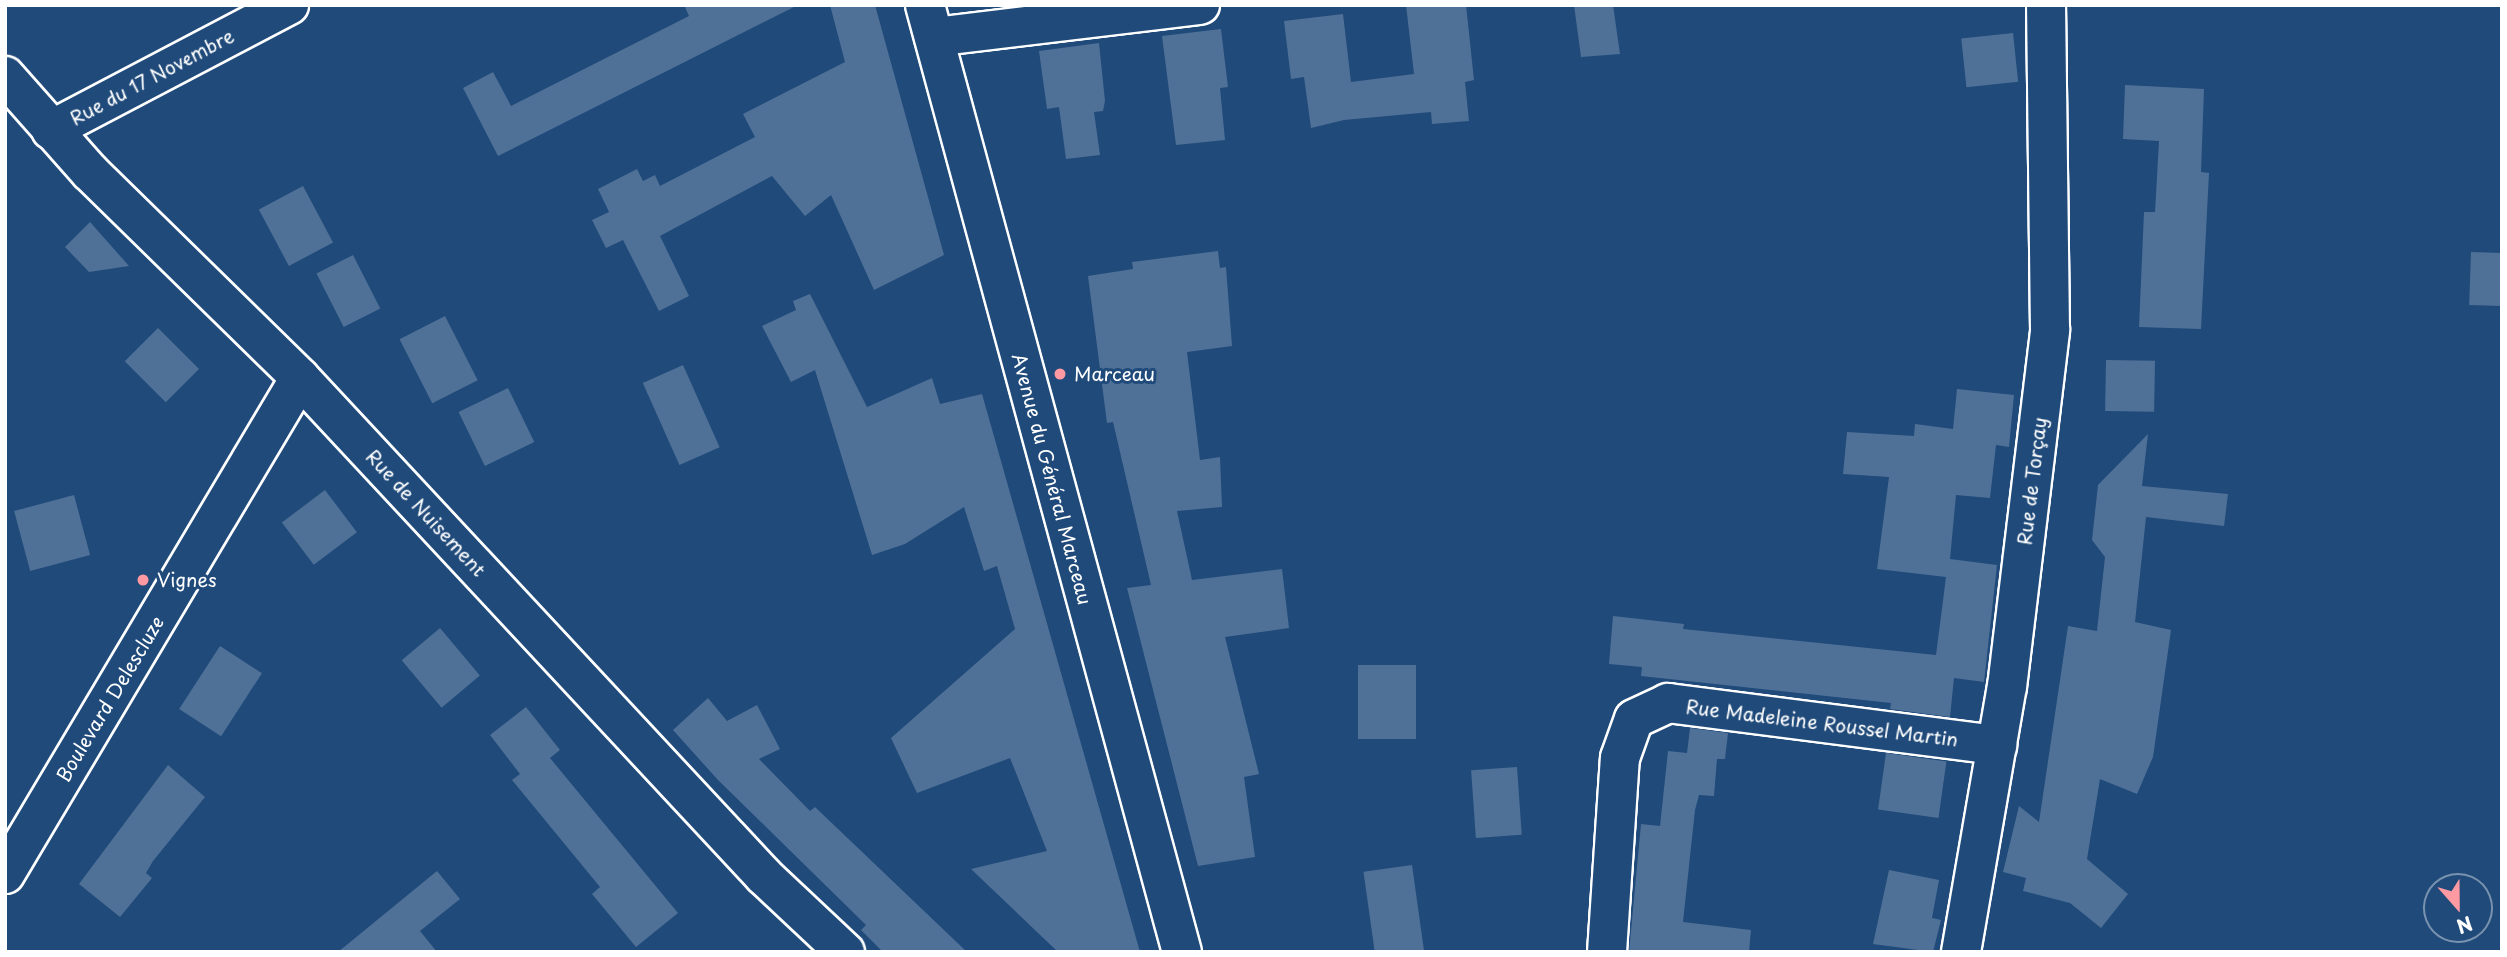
<!DOCTYPE html>
<html>
<head>
<meta charset="utf-8">
<style>
  body { margin:0 }
  #map { position:relative; width:2507px; height:957px; overflow:hidden; background:#1f4a7a; font-family:"Playpen Sans",sans-serif }
  div>[style] { position:absolute }
  .building>* { inset:0; background:#507197; transform-origin:0 0 }
  .roads { filter:drop-shadow(2px 0 #fff) drop-shadow(-2px 0 #fff) drop-shadow(0 2px #fff) drop-shadow(0 -2px #fff) }
  .minor>* { height:38px; margin:-19px; padding:0 19px; transform-origin:19px; border-radius:19px; background:#1f4a7a }
  .major>* { height:38px; margin:-19px; padding:0 19px; transform-origin:19px; border-radius:19px; background:#1f4a7a }
  .dots>* { width:19px; height:19px; translate:-50% -50%; box-sizing:border-box; border:4px solid #1f4a7a; border-radius:50% }
  span { translate:-50% -50%; white-space:nowrap; text-align:center; line-height:1.15; -webkit-text-stroke:6px #1f4a7a; paint-order:stroke }
  .street-label { font-size:19px; color:#fff }
  .poi-label { font-size:19px; color:#fff }
  .left { translate:0 -50%; text-align:left }
  .frame { position:absolute; inset:0; border:7px solid #fff; pointer-events:none }
  .north { position:absolute; left:2423px; top:873px; width:70px; height:70px; box-sizing:border-box; background:#1f4a7a; border:2px solid #7992af; border-radius:50%; rotate:159deg; font-size:19px; font-weight:700; line-height:28px; text-align:center; color:#fff }
  .north::after { content:''; display:block; margin:auto; width:24px; height:32px; background:#ff9aa2; clip-path:polygon(50% 0,100% 100%,50% 72%,0 100%) }
</style>
</head>
<body>
<div id="map">
  <div class="building">
    <i style="clip-path:polygon(684px 5px,798px 5px,498px 156px,463px 88px,493px 72px,511px 106px,689px 16px)"></i>
    <i style="clip-path:polygon(830px 5px,875px 5px,944px 255px,874px 290px,831px 195px,805px 216px,772px 176px,660px 236px,689px 296px,659px 311px,623px 240px,606px 248px,592px 220px,609px 212px,598px 189px,637px 169px,643px 181px,655px 175px,660px 186px,755px 137px,743px 114px,845px 62px)"></i>
    <i style="clip-path:polygon(1406px 5px,1466px 5px,1474px 80px,1465px 82px,1469px 121px,1432px 124px,1431px 112px,1344px 120px,1311px 128px,1304px 77px,1291px 79px,1284px 21px,1343px 14px,1351px 82px,1414px 74px)"></i>
    <i style="clip-path:polygon(1574px 5px,1613px 5px,1620px 54px,1581px 57px)"></i>
    <i style="clip-path:polygon(1221px 29px,1228px 87px,1220px 88px,1225px 140px,1176px 145px,1162px 36px)"></i>
    <i style="left:2013px;top:33px;width:49px;height:52px;rotate:84deg"></i>
    <i style="clip-path:polygon(1099px 43px,1105px 101px,1103px 111px,1094px 112px,1100px 155px,1066px 159px,1059px 107px,1047px 109px,1039px 51px)"></i>
    <i style="clip-path:polygon(2125px 85px,2204px 89px,2201px 172px,2209px 173px,2201px 329px,2139px 327px,2144px 212px,2155px 212px,2159px 141px,2123px 139px)"></i>
    <i style="left:303px;top:186px;width:64px;height:50px;rotate:62deg"></i>
    <i style="clip-path:polygon(90px 222px,129px 266px,89px 272px,65px 247px)"></i>
    <i style="clip-path:polygon(1218px 251px,1220px 268px,1226px 267px,1232px 346px,1187px 352px,1200px 460px,1220px 457px,1222px 507px,1177px 511px,1192px 580px,1282px 569px,1289px 628px,1225px 637px,1259px 774px,1244px 777px,1255px 857px,1198px 866px,1127px 588px,1151px 585px,1113px 422px,1107px 423px,1088px 276px,1133px 269px,1132px 262px)"></i>
    <i style="left:2471px;top:252px;width:31px;height:53px;rotate:2deg"></i>
    <i style="left:353px;top:255px;width:60px;height:41px;rotate:63deg"></i>
    <i style="clip-path:polygon(810px 294px,867px 407px,932px 378px,940px 404px,982px 394px,1140px 952px,1058px 952px,971px 869px,1047px 851px,1010px 758px,917px 793px,891px 738px,1015px 629px,997px 566px,984px 571px,964px 507px,905px 544px,872px 555px,815px 370px,791px 382px,762px 326px,796px 310px,793px 301px)"></i>
    <i style="left:445px;top:316px;width:72px;height:51px;rotate:63deg"></i>
    <i style="left:158px;top:328px;width:58px;height:47px;rotate:45deg"></i>
    <i style="left:2106px;top:360px;width:49px;height:51px;rotate:1deg"></i>
    <i style="left:683px;top:365px;width:90px;height:44px;rotate:66deg"></i>
    <i style="left:508px;top:388px;width:60px;height:55px;rotate:64deg"></i>
    <i style="clip-path:polygon(1957px 389px,2014px 395px,2009px 447px,1996px 445px,1990px 498px,1956px 495px,1950px 559px,1997px 565px,1984px 682px,1954px 678px,1950px 717px,1890px 709px,1891px 703px,1641px 676px,1642px 667px,1609px 664px,1613px 616px,1684px 624px,1683px 629px,1936px 655px,1946px 577px,1877px 569px,1889px 477px,1843px 474px,1847px 432px,1914px 436px,1915px 424px,1953px 429px)"></i>
    <i style="clip-path:polygon(2148px 434px,2142px 486px,2228px 494px,2224px 526px,2146px 517px,2135px 622px,2171px 630px,2153px 757px,2137px 794px,2100px 779px,2087px 859px,2128px 894px,2101px 928px,2070px 903px,2023px 891px,2026px 878px,2003px 872px,2019px 806px,2039px 822px,2068px 626px,2097px 631px,2105px 557px,2092px 540px,2098px 485px)"></i>
    <i style="left:325px;top:490px;width:53px;height:54px;rotate:53deg"></i>
    <i style="left:74px;top:495px;width:62px;height:62px;rotate:75deg"></i>
    <i style="left:440px;top:628px;width:62px;height:50px;rotate:50deg"></i>
    <i style="left:220px;top:646px;width:50px;height:75px;rotate:33deg"></i>
    <i style="left:1358px;top:665px;width:58px;height:74px"></i>
    <i style="clip-path:polygon(708px 698px,727px 721px,757px 705px,780px 749px,759px 759px,810px 811px,815px 807px,967px 952px,883px 952px,861px 930px,866px 925px,718px 780px,673px 730px)"></i>
    <i style="clip-path:polygon(526px 707px,560px 750px,550px 758px,678px 913px,636px 947px,592px 894px,600px 887px,512px 780px,520px 774px,490px 735px)"></i>
    <i style="clip-path:polygon(1690px 728px,1728px 733px,1725px 759px,1717px 759px,1714px 796px,1699px 795px,1695px 810px,1683px 922px,1751px 930px,1749px 952px,1629px 952px,1641px 824px,1660px 826px,1668px 751px,1687px 753px)"></i>
    <i style="left:1886px;top:753px;width:61px;height:57px;rotate:8deg"></i>
    <i style="clip-path:polygon(168px 765px,205px 797px,153px 861px,146px 873px,152px 878px,120px 917px,79px 884px)"></i>
    <i style="left:1517px;top:767px;width:68px;height:46px;rotate:86deg"></i>
    <i style="left:1412px;top:865px;width:88px;height:49px;rotate:82deg"></i>
    <i style="clip-path:polygon(1889px 870px,1939px 880px,1932px 918px,1941px 920px,1933px 952px,1873px 944px)"></i>
    <i style="clip-path:polygon(437px 871px,460px 899px,420px 931px,437px 952px,338px 952px)"></i>
  </div>
  <div class="roads">
    <div class="minor">
      <i style="left:934px;top:37px;width:268px;rotate:-6.9deg"></i>
      <i style="left:5px;top:76px;width:128px;rotate:48.5deg"></i>
      <i style="left:90px;top:172px;width:294px;rotate:44.4deg"></i>
      <i style="left:300px;top:378px;width:681px;rotate:47.02deg"></i>
      <i style="left:764px;top:876px;width:111px;rotate:43.2deg"></i>
      <i style="left:51px;top:130px;width:269px;rotate:-27.7deg"></i>
      <i style="left:5px;top:874px;width:577px;rotate:-59.26deg"></i>
      <i style="left:1607px;top:952px;width:194px;rotate:-86.2deg"></i>
      <i style="left:1620px;top:758px;width:41px;rotate:-70.3deg"></i>
      <i style="left:1634px;top:719px;width:38px;rotate:-25deg"></i>
      <i style="left:1668px;top:703px;width:332px;rotate:7.3deg"></i>
      <i style="left:1961px;top:952px;width:269px;rotate:-80.2deg"></i>
      <i style="left:2007px;top:687px;width:360px;rotate:-83.1deg"></i>
      <i style="left:2050px;top:330px;width:325px;rotate:-90.7deg"></i>
    </div>
    <div class="major">
      <i style="left:925px;top:5px;width:981px;rotate:74.82deg"></i>
    </div>
  </div>
  <div class="dots">
    <i style="left:1060px;top:374px;background:#ff9aa2"></i>
    <i style="left:143px;top:580px;background:#ff9aa2"></i>
  </div>
  <div class="street-label">
    <span style="left:152px;top:77px;rotate:-28deg">Rue du 17 Novembre</span>
    <span style="left:1052px;top:479px;rotate:75deg">Avenue du Général Marceau</span>
    <span style="left:2032px;top:481px;rotate:-83deg">Rue de Torçay</span>
    <span style="left:426px;top:513px;rotate:47deg">Rue de Nuisement</span>
    <span style="left:110px;top:699px;rotate:-59deg">Boulevard Delescluze</span>
    <span style="left:1822px;top:723px;rotate:7deg">Rue Madeleine Roussel Martin</span>
  </div>
  <div class="poi-label">
    <span class="left" style="left:1074px;top:374px">Marceau</span>
    <span class="left" style="left:157px;top:580px">Vignes</span>
  </div>
  <div class="frame"></div>
  <div class="north">N</div>
</div>
</body>
</html>
